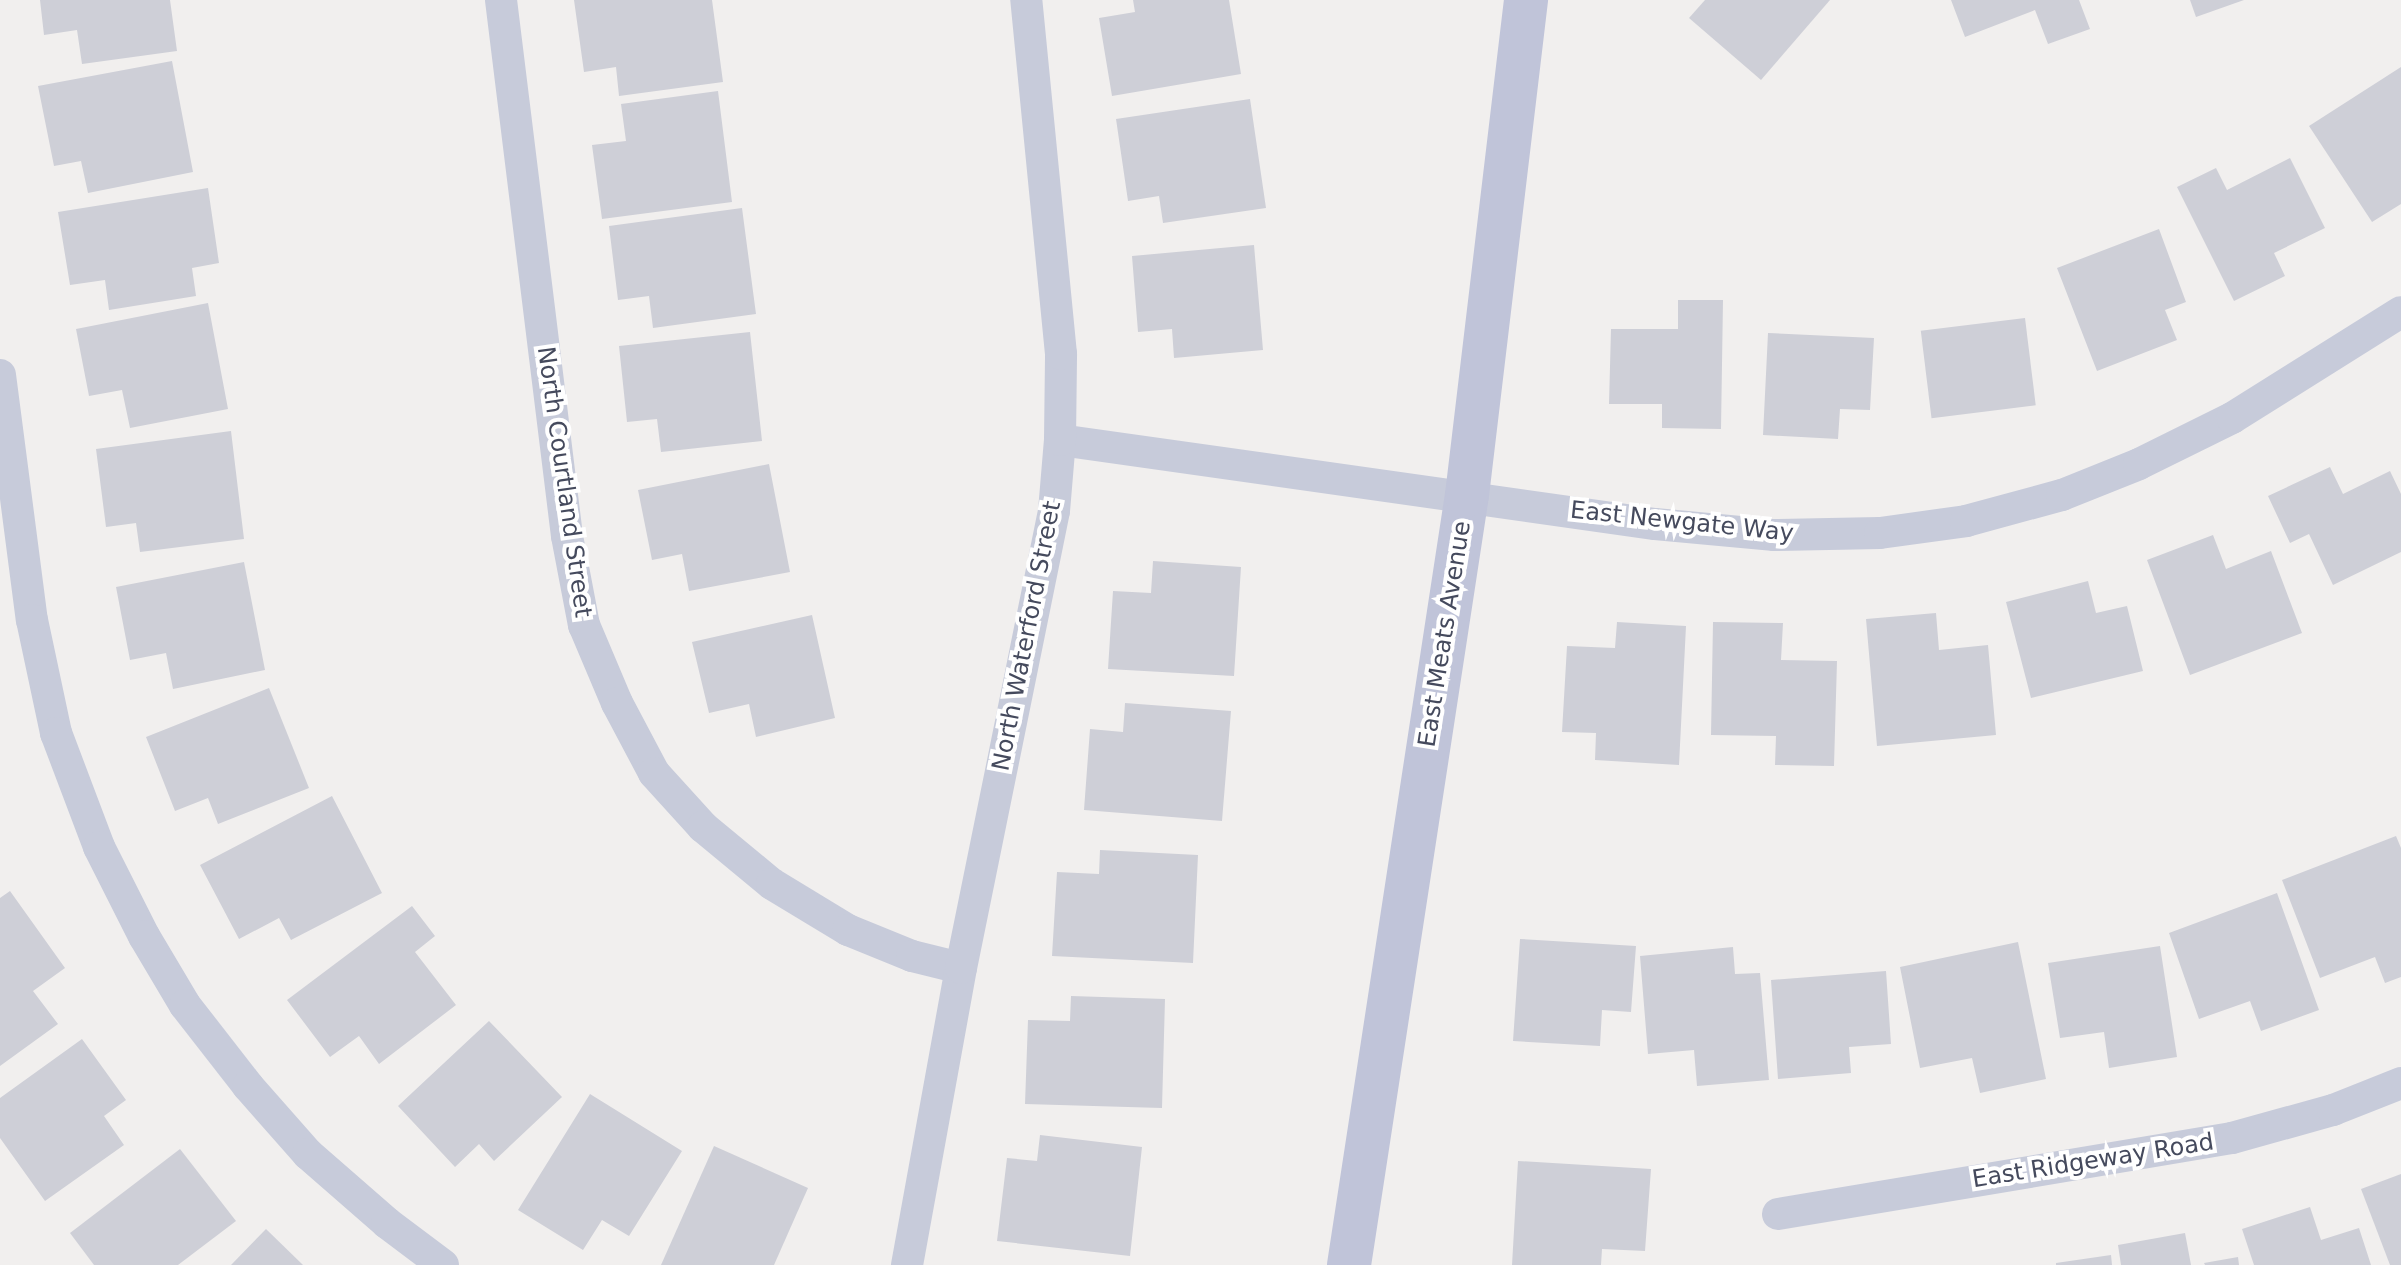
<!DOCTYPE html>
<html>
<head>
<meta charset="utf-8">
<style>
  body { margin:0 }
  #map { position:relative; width:2401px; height:1265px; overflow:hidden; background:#f1efee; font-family:"DejaVu Sans",sans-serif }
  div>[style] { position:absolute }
  .building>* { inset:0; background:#cecfd7; transform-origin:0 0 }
  .street>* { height:32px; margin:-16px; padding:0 16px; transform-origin:16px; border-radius:16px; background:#c7cbda }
  .secondary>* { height:44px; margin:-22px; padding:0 22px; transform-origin:22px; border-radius:22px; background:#c0c4d9 }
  span { translate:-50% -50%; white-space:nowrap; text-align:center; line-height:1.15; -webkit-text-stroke:8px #fff; paint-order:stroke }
  .street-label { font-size:24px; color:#454a5d }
</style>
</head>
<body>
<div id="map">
  <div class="building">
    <i style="clip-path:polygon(40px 0,170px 0,177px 51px,82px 64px,77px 30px,44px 35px)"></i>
    <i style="clip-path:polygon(574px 0,712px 0,723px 82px,619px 96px,616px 67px,584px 72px)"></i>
    <i style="clip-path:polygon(1133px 0,1229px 0,1241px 74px,1112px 96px,1099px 18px,1135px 12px)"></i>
    <i style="clip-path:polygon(1705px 0,1830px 0,1761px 80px,1689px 18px)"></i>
    <i style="clip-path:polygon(1951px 0,2079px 0,2090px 29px,2048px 44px,2035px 10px,1965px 37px)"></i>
    <i style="clip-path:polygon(2190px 0,2244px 0,2196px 17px)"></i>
    <i style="clip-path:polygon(172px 61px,193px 172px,88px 193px,81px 161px,54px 166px,38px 86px)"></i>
    <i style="clip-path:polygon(2401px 67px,2401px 204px,2372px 222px,2309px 126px)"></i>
    <i style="clip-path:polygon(718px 91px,732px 202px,602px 219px,592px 145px,626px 141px,621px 104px)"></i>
    <i style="clip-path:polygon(1250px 99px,1266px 208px,1163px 223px,1159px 196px,1128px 201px,1116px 119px)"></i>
    <i style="clip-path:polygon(2290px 158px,2325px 228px,2274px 253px,2285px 276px,2234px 301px,2177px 187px,2216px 168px,2227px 190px)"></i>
    <i style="clip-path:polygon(208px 188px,219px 263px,192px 268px,196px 296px,109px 310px,105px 280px,70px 285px,58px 212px)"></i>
    <i style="clip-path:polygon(742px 208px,756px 314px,653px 328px,649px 296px,618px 300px,609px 226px)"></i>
    <i style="clip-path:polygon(2159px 229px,2186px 302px,2165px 310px,2177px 340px,2097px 371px,2057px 268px)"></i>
    <i style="clip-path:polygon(1254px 245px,1263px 350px,1174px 358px,1172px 329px,1138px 332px,1132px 256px)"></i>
    <i style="clip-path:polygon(1678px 300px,1723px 300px,1721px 429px,1662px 428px,1662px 404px,1609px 404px,1611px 329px,1678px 329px)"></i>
    <i style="clip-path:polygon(208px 303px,228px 409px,130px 428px,122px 390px,89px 396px,76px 329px)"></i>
    <i style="left:2025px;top:318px;width:88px;height:105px;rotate:83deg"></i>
    <i style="clip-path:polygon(750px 332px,762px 441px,661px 452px,657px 419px,627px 422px,619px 346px)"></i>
    <i style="clip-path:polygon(1768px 333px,1874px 338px,1870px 410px,1840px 409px,1838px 439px,1763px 435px)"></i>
    <i style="clip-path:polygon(231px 431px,244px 539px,140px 552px,136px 523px,106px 527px,96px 449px)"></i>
    <i style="clip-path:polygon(769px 464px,790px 572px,689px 591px,682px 554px,652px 560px,638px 490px)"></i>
    <i style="clip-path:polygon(2330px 467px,2343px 494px,2390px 471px,2401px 494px,2401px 552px,2333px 585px,2309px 534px,2290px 543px,2268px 496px)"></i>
    <i style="clip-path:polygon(2213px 535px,2226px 569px,2271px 551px,2302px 633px,2190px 675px,2147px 560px)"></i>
    <i style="clip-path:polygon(1153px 561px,1241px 567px,1234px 676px,1108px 669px,1113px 591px,1151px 593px)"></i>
    <i style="clip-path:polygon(244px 562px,265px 670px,173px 689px,166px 653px,130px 660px,116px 587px)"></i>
    <i style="clip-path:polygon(2088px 581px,2096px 613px,2127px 606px,2143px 671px,2031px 698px,2006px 602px)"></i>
    <i style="clip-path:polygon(1936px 613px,1939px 650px,1988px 645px,1996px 735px,1877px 746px,1866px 619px)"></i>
    <i style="clip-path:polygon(812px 615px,835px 718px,756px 737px,749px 704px,709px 713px,692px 642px)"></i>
    <i style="clip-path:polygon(1617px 622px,1686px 626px,1679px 765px,1595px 760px,1596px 733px,1562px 732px,1567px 646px,1615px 648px)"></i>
    <i style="clip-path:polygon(1713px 622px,1783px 623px,1781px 660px,1837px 661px,1834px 766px,1775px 765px,1776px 736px,1711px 735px)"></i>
    <i style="clip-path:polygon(269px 688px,309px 788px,218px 824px,208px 798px,175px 811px,146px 737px)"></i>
    <i style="clip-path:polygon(1125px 703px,1231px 711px,1222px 821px,1084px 810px,1090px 729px,1123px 732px)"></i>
    <i style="clip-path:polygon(332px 796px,382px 893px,291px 940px,279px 918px,239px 939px,200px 865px)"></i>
    <i style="clip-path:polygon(2396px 836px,2401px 848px,2401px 977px,2385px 983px,2375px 957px,2320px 978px,2282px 880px)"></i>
    <i style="clip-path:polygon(1100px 850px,1198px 855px,1193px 963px,1052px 956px,1057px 872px,1099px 874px)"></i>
    <i style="clip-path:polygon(10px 891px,65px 968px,33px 991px,58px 1024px,0 1066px,0 898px)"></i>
    <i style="clip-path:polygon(2277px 893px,2319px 1010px,2261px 1031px,2250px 1001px,2199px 1019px,2169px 933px)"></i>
    <i style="clip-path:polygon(412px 906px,435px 936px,415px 952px,456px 1005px,379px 1064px,359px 1036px,330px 1057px,287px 1000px)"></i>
    <i style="clip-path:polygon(1520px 939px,1636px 946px,1631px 1012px,1602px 1010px,1600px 1046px,1513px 1041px)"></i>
    <i style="clip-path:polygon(2018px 942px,2046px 1079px,1980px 1093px,1972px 1058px,1920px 1068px,1900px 967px)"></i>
    <i style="clip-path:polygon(2160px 946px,2177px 1057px,2109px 1068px,2104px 1032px,2060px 1038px,2048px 963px)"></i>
    <i style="clip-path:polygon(1733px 947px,1735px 974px,1760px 973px,1769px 1080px,1697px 1086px,1694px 1050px,1648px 1054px,1640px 956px)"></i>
    <i style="clip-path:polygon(1886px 971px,1891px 1044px,1849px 1047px,1851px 1073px,1778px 1079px,1771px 980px)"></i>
    <i style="clip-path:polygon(1071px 996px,1165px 999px,1162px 1108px,1025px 1104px,1028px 1020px,1070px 1021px)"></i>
    <i style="clip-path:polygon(489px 1021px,562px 1097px,494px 1161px,479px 1144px,455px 1167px,398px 1106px)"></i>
    <i style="clip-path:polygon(82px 1039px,126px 1100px,104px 1116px,124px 1145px,45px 1201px,0 1138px,0 1098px)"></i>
    <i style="clip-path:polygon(590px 1094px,682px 1151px,629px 1236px,602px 1220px,583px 1250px,518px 1210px)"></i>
    <i style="clip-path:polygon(1040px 1135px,1142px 1147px,1130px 1256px,997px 1241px,1007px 1158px,1037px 1161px)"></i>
    <i style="clip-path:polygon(714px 1146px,808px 1188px,774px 1265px,661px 1265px)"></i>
    <i style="clip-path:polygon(180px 1149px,236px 1221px,178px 1265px,94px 1265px,70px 1233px)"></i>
    <i style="clip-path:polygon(1518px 1161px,1651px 1169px,1645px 1251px,1602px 1249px,1601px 1265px,1512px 1265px)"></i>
    <i style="clip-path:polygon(2401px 1174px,2401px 1265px,2390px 1265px,2361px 1189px)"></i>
    <i style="clip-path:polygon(2310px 1207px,2321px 1240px,2359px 1228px,2371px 1265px,2254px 1265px,2242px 1229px)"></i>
    <i style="clip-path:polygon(266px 1229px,303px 1265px,231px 1265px)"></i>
    <i style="clip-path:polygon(2185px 1233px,2191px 1265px,2121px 1265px,2118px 1245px)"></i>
    <i style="clip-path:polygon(2111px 1255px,2112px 1265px,2056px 1265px,2056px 1263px)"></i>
    <i style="clip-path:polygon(2238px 1257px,2239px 1265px,2205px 1265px,2204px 1263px)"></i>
  </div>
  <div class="street">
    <i style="left:501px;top:0;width:540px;rotate:82.98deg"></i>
    <i style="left:567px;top:536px;width:91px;rotate:79.2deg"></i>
    <i style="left:584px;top:625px;width:85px;rotate:67.1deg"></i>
    <i style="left:617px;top:703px;width:79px;rotate:62.1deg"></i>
    <i style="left:654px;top:773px;width:73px;rotate:47.8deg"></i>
    <i style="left:703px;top:827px;width:89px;rotate:39.6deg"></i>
    <i style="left:772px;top:884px;width:89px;rotate:31.2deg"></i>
    <i style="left:848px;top:930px;width:69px;rotate:22.1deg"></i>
    <i style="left:912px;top:956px;width:50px;rotate:13.8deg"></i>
    <i style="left:0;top:375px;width:247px;rotate:82.6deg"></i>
    <i style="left:32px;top:620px;width:116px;rotate:78deg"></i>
    <i style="left:56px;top:733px;width:122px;rotate:69.3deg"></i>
    <i style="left:99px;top:847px;width:100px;rotate:63.2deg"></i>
    <i style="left:144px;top:936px;width:80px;rotate:59.3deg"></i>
    <i style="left:185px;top:1005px;width:103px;rotate:52.1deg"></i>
    <i style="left:248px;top:1086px;width:91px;rotate:48.6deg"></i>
    <i style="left:308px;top:1154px;width:105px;rotate:41.1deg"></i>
    <i style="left:387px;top:1223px;width:70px;rotate:36.9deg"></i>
    <i style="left:1060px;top:440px;width:601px;rotate:8.04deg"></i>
    <i style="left:1655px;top:524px;width:120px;rotate:5.3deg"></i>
    <i style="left:1774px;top:535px;width:106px;rotate:-1.1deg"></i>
    <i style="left:1880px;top:533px;width:87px;rotate:-7.9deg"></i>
    <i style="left:1966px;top:521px;width:99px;rotate:-15.2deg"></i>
    <i style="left:2062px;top:495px;width:83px;rotate:-21.9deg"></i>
    <i style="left:2139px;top:464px;width:104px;rotate:-26.3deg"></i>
    <i style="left:2232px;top:418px;width:199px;rotate:-32.1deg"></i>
    <i style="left:1778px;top:1214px;width:460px;rotate:-9.5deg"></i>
    <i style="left:2232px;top:1138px;width:105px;rotate:-15.5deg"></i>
    <i style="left:2333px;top:1110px;width:73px;rotate:-21.7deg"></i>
    <i style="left:907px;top:1265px;width:302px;rotate:-79.7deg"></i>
    <i style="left:961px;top:968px;width:466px;rotate:-78.5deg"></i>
    <i style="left:1054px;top:511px;width:71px;rotate:-85.2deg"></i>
    <i style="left:1060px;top:440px;width:86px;rotate:-89.3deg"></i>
    <i style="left:1061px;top:354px;width:356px;rotate:-95.6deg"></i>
  </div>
  <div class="secondary">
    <i style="left:1349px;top:1265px;width:779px;rotate:-81.29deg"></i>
    <i style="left:1467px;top:495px;width:499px;rotate:-83.2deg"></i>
  </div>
  <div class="street-label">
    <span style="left:564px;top:482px;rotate:82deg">North Courtland Street</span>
    <span style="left:1682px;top:522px;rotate:6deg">East Newgate Way</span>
    <span style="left:1445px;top:634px;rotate:-81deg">East Meats Avenue</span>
    <span style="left:1027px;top:636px;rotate:-79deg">North Waterford Street</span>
    <span style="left:2093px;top:1161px;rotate:-9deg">East Ridgeway Road</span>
  </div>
</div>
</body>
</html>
